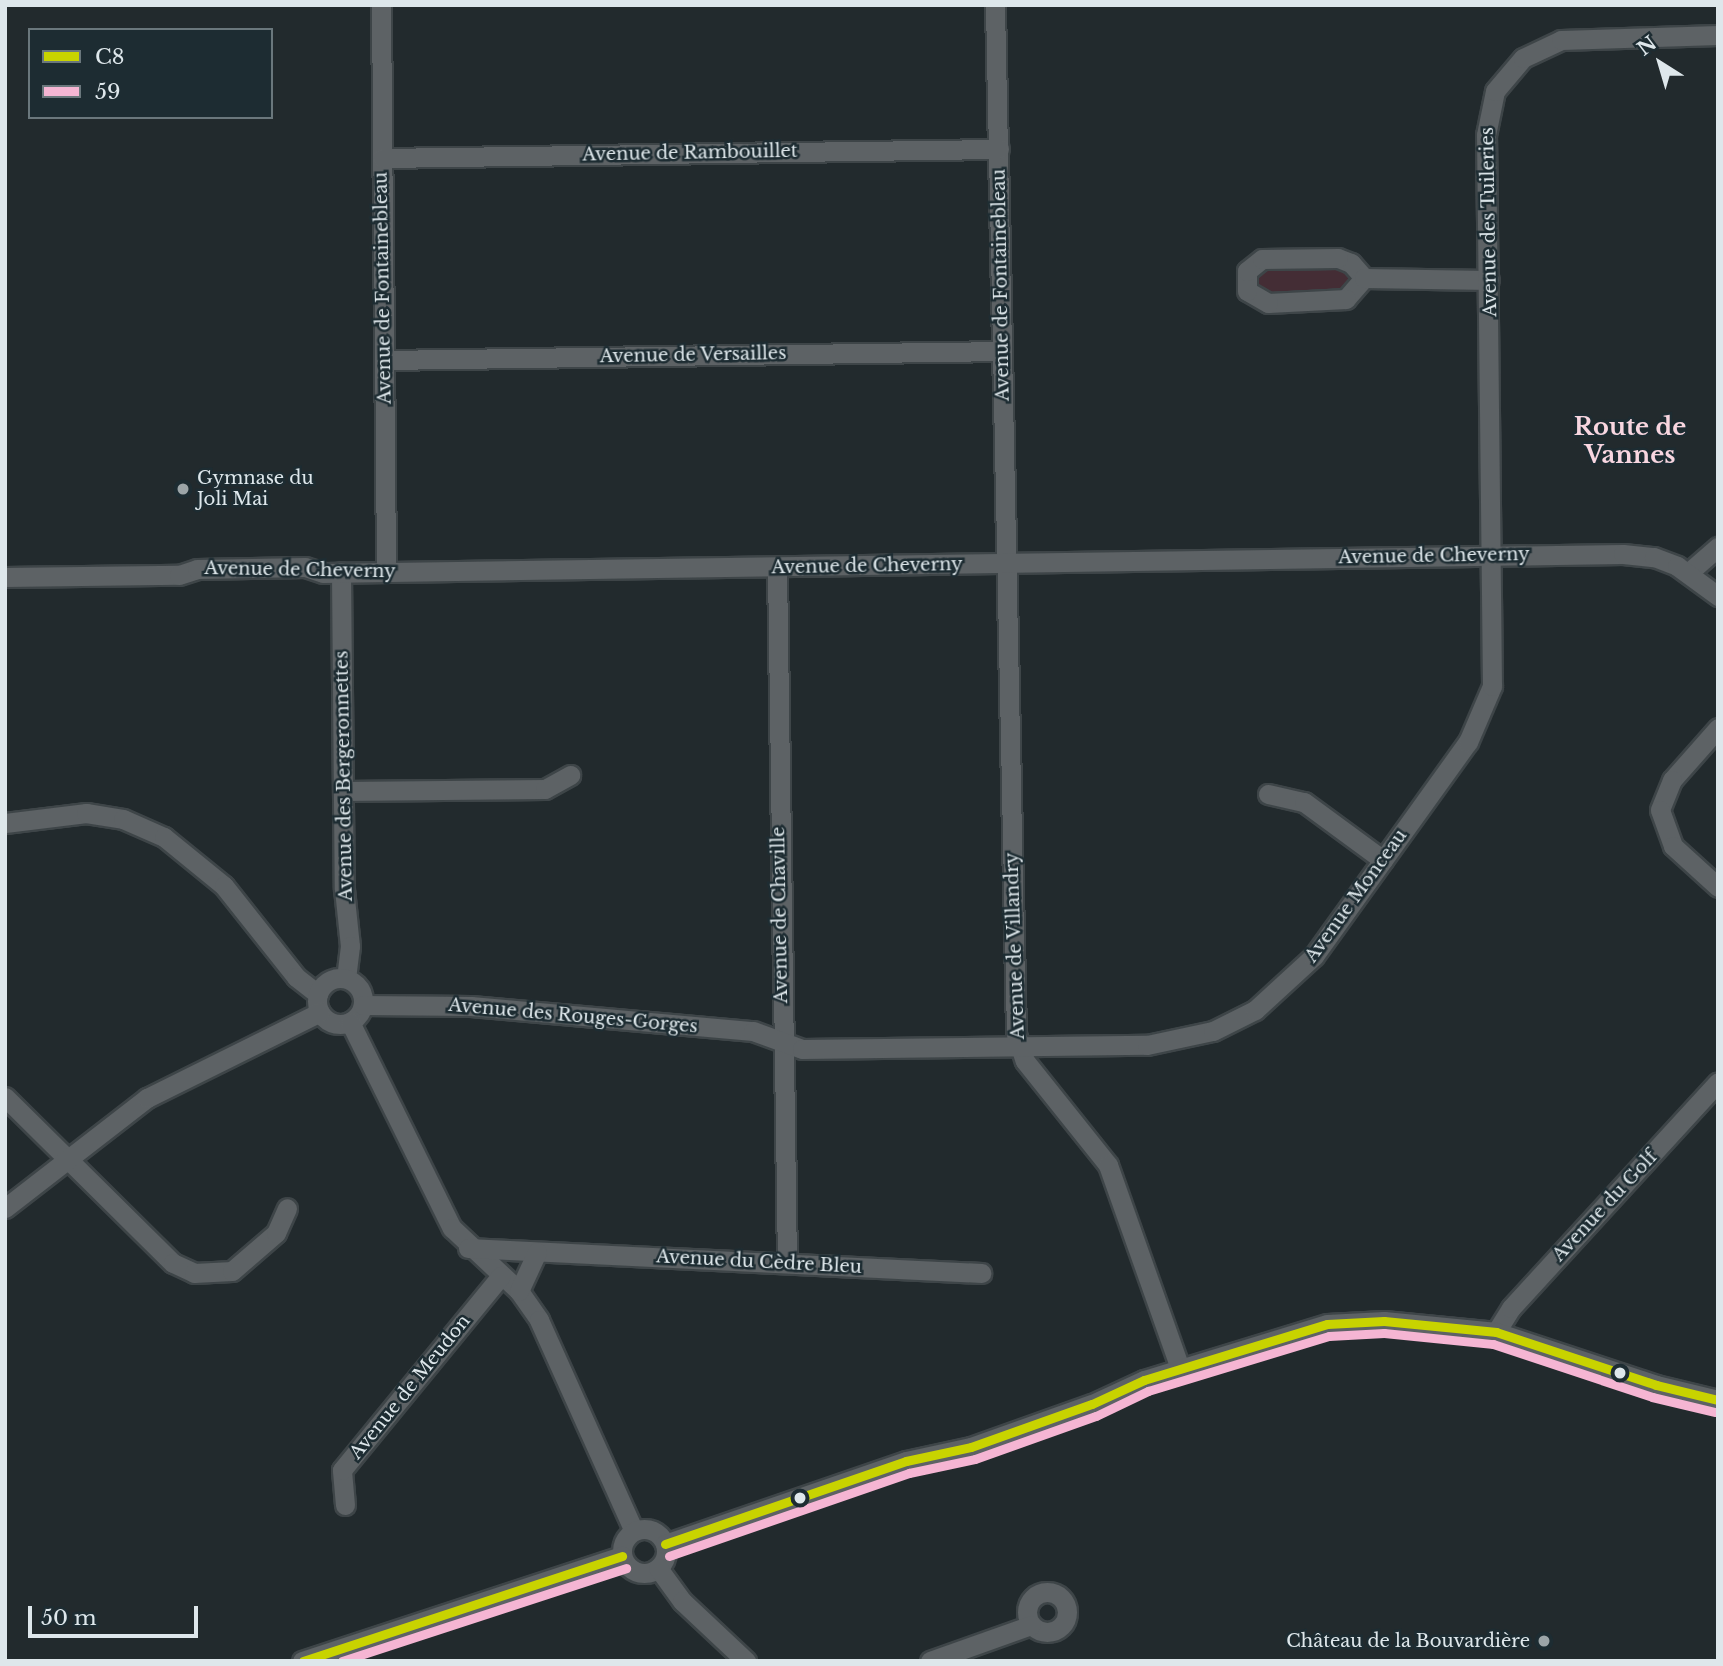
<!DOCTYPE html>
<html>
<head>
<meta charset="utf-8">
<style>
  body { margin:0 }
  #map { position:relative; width:1723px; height:1666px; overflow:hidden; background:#222a2d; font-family:"Libre Baskerville",serif }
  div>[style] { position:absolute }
  .green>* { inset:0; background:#442d35 }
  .roads { filter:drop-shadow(2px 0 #3e4548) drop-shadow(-2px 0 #3e4548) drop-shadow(0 2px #3e4548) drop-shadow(0 -2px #3e4548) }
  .street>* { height:19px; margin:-9.5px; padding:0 9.5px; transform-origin:9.5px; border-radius:9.5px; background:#5d6265 }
  .street>.ring { margin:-9.5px; padding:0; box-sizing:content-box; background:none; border:19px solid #5d6265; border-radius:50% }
  .bus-1>* { height:9px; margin:-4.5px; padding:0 4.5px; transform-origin:4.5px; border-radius:4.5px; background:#c8d300 }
  .bus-2>* { height:9px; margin:-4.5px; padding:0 4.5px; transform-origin:4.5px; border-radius:4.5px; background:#f5b5d3 }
  .dots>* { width:19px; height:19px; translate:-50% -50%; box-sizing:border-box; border:4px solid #1d2c32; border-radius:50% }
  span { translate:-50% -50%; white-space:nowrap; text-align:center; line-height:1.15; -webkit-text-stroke:5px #1d2c32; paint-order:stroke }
  .street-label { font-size:18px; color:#dee7eb }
  .poi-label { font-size:18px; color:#dee7eb }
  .left { translate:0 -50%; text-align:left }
  .right { translate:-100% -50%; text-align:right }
  .district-label { font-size:24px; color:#f8d6e0; font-weight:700 }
  .frame { position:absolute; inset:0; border:7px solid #dee7eb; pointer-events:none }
  .legend { position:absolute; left:28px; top:28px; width:245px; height:91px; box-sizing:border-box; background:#1d2c32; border:2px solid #6a777c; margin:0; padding:9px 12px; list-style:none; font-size:21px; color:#dee7eb }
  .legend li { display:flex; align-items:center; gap:14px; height:35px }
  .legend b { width:35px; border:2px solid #6a777c }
  .north { position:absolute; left:1625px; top:28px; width:70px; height:70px; -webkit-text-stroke:5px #1d2c32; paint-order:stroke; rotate:323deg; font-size:19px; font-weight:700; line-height:28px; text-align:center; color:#dee7eb }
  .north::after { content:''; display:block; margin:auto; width:24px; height:32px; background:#dee7eb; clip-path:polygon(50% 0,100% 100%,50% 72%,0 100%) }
  .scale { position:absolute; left:28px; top:1606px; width:170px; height:32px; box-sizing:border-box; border:4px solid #dee7eb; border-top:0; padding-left:9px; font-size:21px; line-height:24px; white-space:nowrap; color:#dee7eb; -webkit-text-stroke:5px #1d2c32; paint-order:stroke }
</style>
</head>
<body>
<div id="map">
  <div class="green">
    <i style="clip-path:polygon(1267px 267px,1345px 268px,1352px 279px,1339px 292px,1267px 292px,1256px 286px,1256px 273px)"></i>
  </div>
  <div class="roads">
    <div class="street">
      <i style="left:381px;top:5px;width:567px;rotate:89.49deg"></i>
      <i style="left:995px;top:5px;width:1029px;rotate:88.83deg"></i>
      <i style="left:1016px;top:1034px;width:28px;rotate:72deg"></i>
      <i style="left:1025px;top:1061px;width:133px;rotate:51.4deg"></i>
      <i style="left:1108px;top:1165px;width:215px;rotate:70.5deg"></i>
      <i style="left:382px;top:158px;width:617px;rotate:-0.84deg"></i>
      <i style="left:1338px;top:258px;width:14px;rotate:21deg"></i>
      <i style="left:1351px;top:263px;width:20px;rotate:49deg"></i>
      <i style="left:1364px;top:278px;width:28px;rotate:131deg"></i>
      <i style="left:1346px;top:299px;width:78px;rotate:177.1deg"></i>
      <i style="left:1268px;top:303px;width:24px;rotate:-150deg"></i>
      <i style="left:1247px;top:291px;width:20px;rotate:-90deg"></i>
      <i style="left:1247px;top:271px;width:19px;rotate:-39deg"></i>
      <i style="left:1262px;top:259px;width:76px;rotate:-0.8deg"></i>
      <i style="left:1364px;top:278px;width:125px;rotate:0.9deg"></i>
      <i style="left:384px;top:360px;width:618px;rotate:-0.83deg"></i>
      <i style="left:777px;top:567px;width:696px;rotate:89.18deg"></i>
      <i style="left:341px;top:572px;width:317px;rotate:89.5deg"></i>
      <i style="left:344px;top:889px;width:57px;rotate:84deg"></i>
      <i style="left:350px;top:946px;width:32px;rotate:97deg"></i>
      <i style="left:1688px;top:573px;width:40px;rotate:-41deg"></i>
      <i style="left:5px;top:577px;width:174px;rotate:-0.7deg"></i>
      <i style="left:179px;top:575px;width:19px;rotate:-18deg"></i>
      <i style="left:197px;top:569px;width:108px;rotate:-1.1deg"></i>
      <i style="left:305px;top:567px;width:19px;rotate:18deg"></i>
      <i style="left:323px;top:573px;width:1300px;rotate:-0.84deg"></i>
      <i style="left:1623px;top:554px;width:31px;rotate:6deg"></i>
      <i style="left:1654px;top:557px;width:25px;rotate:21deg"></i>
      <i style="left:1677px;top:566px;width:51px;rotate:36.2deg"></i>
      <i style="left:1718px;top:728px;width:69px;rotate:131.5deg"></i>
      <i style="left:1672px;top:780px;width:32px;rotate:112deg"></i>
      <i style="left:1660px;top:810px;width:38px;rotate:70deg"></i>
      <i style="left:1673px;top:846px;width:61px;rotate:42.3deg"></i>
      <i style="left:343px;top:791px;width:202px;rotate:-0.6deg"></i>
      <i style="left:545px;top:789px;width:29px;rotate:-29deg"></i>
      <i style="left:1268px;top:794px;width:37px;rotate:13deg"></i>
      <i style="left:1304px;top:802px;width:98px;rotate:36.3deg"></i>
      <i style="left:5px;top:823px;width:82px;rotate:-7deg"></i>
      <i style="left:86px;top:813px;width:37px;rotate:9deg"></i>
      <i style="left:123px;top:819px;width:45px;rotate:23.7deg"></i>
      <i style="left:164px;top:837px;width:77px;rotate:39.2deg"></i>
      <i style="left:224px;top:886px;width:116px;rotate:51.6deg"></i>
      <i style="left:296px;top:977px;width:28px;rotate:38deg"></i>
      <i class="ring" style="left:317px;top:978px;width:27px;height:27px"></i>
      <i style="left:363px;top:1005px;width:108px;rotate:0.5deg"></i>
      <i style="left:471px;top:1006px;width:283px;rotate:5.1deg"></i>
      <i style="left:753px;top:1031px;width:52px;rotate:20.2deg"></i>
      <i style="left:802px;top:1049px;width:345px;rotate:-0.7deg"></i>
      <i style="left:1147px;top:1045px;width:67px;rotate:-12deg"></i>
      <i style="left:1213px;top:1031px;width:47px;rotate:-26.6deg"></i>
      <i style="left:1255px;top:1010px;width:80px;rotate:-42.5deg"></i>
      <i style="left:1314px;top:956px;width:264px;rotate:-54.3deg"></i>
      <i style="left:1468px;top:742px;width:61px;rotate:-66.8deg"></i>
      <i style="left:1492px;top:686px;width:551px;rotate:-90.62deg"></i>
      <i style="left:1486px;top:135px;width:45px;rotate:-78.4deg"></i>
      <i style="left:1495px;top:91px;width:43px;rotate:-49.7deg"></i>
      <i style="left:1523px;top:58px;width:42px;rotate:-25.3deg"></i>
      <i style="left:1561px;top:40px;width:157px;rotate:-1.8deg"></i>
      <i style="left:350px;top:1022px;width:230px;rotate:63.7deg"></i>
      <i style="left:452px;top:1228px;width:92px;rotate:43.2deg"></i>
      <i style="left:519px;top:1291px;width:35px;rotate:55deg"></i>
      <i style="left:539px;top:1320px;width:231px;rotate:65.8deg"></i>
      <i style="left:5px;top:1097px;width:236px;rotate:44.7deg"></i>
      <i style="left:173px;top:1263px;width:23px;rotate:25deg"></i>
      <i style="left:194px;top:1273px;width:38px;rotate:-3deg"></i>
      <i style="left:232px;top:1271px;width:58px;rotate:-40.8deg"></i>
      <i style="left:276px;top:1233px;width:27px;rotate:-66deg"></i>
      <i style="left:5px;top:1208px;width:180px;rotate:-37.8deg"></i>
      <i style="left:147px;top:1098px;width:193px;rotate:-26.4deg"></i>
      <i style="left:468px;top:1248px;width:514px;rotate:2.79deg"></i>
      <i style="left:519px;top:1291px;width:43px;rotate:-65.2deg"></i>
      <i style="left:1496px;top:1332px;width:28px;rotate:-58deg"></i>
      <i style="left:1511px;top:1308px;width:306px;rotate:-47.5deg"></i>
      <i style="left:345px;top:1505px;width:35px;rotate:-95deg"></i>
      <i style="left:342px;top:1470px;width:251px;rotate:-50.7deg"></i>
      <i class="ring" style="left:622px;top:1529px;width:25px;height:25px"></i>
      <i style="left:665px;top:1544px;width:255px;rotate:-19deg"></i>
      <i style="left:906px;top:1461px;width:66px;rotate:-12.2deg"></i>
      <i style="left:971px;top:1447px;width:128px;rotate:-19.6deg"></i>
      <i style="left:1092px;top:1404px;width:57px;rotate:-24.8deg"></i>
      <i style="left:1144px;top:1380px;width:191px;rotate:-17deg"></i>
      <i style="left:1327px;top:1324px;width:57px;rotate:-3deg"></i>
      <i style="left:1384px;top:1321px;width:113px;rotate:5.6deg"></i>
      <i style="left:1496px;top:1332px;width:169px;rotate:18.3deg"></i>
      <i style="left:1656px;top:1385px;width:64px;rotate:13.6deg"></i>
      <i style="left:658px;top:1568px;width:41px;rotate:54deg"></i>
      <i style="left:682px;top:1601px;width:88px;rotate:43.2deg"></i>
      <i class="ring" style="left:1027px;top:1592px;width:21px;height:21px"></i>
      <i style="left:302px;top:1661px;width:337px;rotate:-18.2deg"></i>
      <i style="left:930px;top:1661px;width:107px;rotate:-19.6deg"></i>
    </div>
  </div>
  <div class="bus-1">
    <i style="left:665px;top:1544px;width:255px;rotate:-19deg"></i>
    <i style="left:906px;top:1461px;width:66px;rotate:-12.2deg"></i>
    <i style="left:971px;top:1447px;width:128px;rotate:-19.6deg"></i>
    <i style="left:1092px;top:1404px;width:57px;rotate:-24.8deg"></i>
    <i style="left:1144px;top:1380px;width:191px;rotate:-17deg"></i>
    <i style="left:1327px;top:1324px;width:57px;rotate:-3deg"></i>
    <i style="left:1384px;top:1321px;width:113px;rotate:5.6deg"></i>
    <i style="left:1496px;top:1332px;width:169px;rotate:18.3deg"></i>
    <i style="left:1656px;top:1385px;width:64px;rotate:13.6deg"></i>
    <i style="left:303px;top:1661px;width:336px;rotate:-18.2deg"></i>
  </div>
  <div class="bus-2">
    <i style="left:669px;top:1556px;width:254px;rotate:-19.1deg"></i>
    <i style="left:909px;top:1473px;width:67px;rotate:-12deg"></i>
    <i style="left:975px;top:1459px;width:128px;rotate:-19.6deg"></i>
    <i style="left:1096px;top:1416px;width:58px;rotate:-25.7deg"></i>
    <i style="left:1148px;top:1391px;width:189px;rotate:-16.9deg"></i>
    <i style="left:1329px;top:1336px;width:55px;rotate:-3.1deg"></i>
    <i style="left:1384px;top:1333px;width:110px;rotate:5.8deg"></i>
    <i style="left:1493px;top:1344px;width:168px;rotate:18.4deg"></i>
    <i style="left:1652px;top:1397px;width:65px;rotate:13.4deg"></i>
    <i style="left:342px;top:1661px;width:299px;rotate:-18.1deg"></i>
  </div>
  <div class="dots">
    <i style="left:183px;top:489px;background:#9ca5a8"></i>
    <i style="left:1620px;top:1373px;background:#dee7eb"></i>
    <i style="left:800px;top:1498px;background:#dee7eb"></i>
    <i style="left:1544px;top:1641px;background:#9ca5a8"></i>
  </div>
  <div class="street-label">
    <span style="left:690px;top:153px;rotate:-1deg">Avenue de Rambouillet</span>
    <span style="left:1489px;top:222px;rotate:-91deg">Avenue des Tuileries</span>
    <span style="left:1001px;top:285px;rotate:-91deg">Avenue de Fontainebleau</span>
    <span style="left:383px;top:288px;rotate:-91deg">Avenue de Fontainebleau</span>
    <span style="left:693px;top:355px;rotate:-1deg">Avenue de Versailles</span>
    <span style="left:1434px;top:556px;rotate:-1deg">Avenue de Cheverny</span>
    <span style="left:867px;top:566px;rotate:-1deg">Avenue de Cheverny</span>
    <span style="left:300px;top:570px;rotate:1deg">Avenue de Cheverny</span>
    <span style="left:344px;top:776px;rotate:-91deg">Avenue des Bergeronnettes</span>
    <span style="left:1356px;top:896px;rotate:-54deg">Avenue Monceau</span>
    <span style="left:780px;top:915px;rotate:-91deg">Avenue de Chaville</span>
    <span style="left:1015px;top:946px;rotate:-92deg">Avenue de Villandry</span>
    <span style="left:573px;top:1016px;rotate:5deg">Avenue des Rouges-Gorges</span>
    <span style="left:1605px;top:1206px;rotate:-47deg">Avenue du Golf</span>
    <span style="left:759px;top:1262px;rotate:3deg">Avenue du Cèdre Bleu</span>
    <span style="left:410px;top:1387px;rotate:-51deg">Avenue de Meudon</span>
  </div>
  <div class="poi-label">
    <span class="left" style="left:197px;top:489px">Gymnase du<br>Joli Mai</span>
    <span class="right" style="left:1530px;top:1641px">Château de la Bouvardière</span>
  </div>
  <div class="district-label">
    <span style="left:1630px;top:441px">Route de<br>Vannes</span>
  </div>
  <div class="frame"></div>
  <ul class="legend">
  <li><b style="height:9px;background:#c8d300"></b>C8</li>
  <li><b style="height:9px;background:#f5b5d3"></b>59</li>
  </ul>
  <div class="north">N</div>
  <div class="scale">50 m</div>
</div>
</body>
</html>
